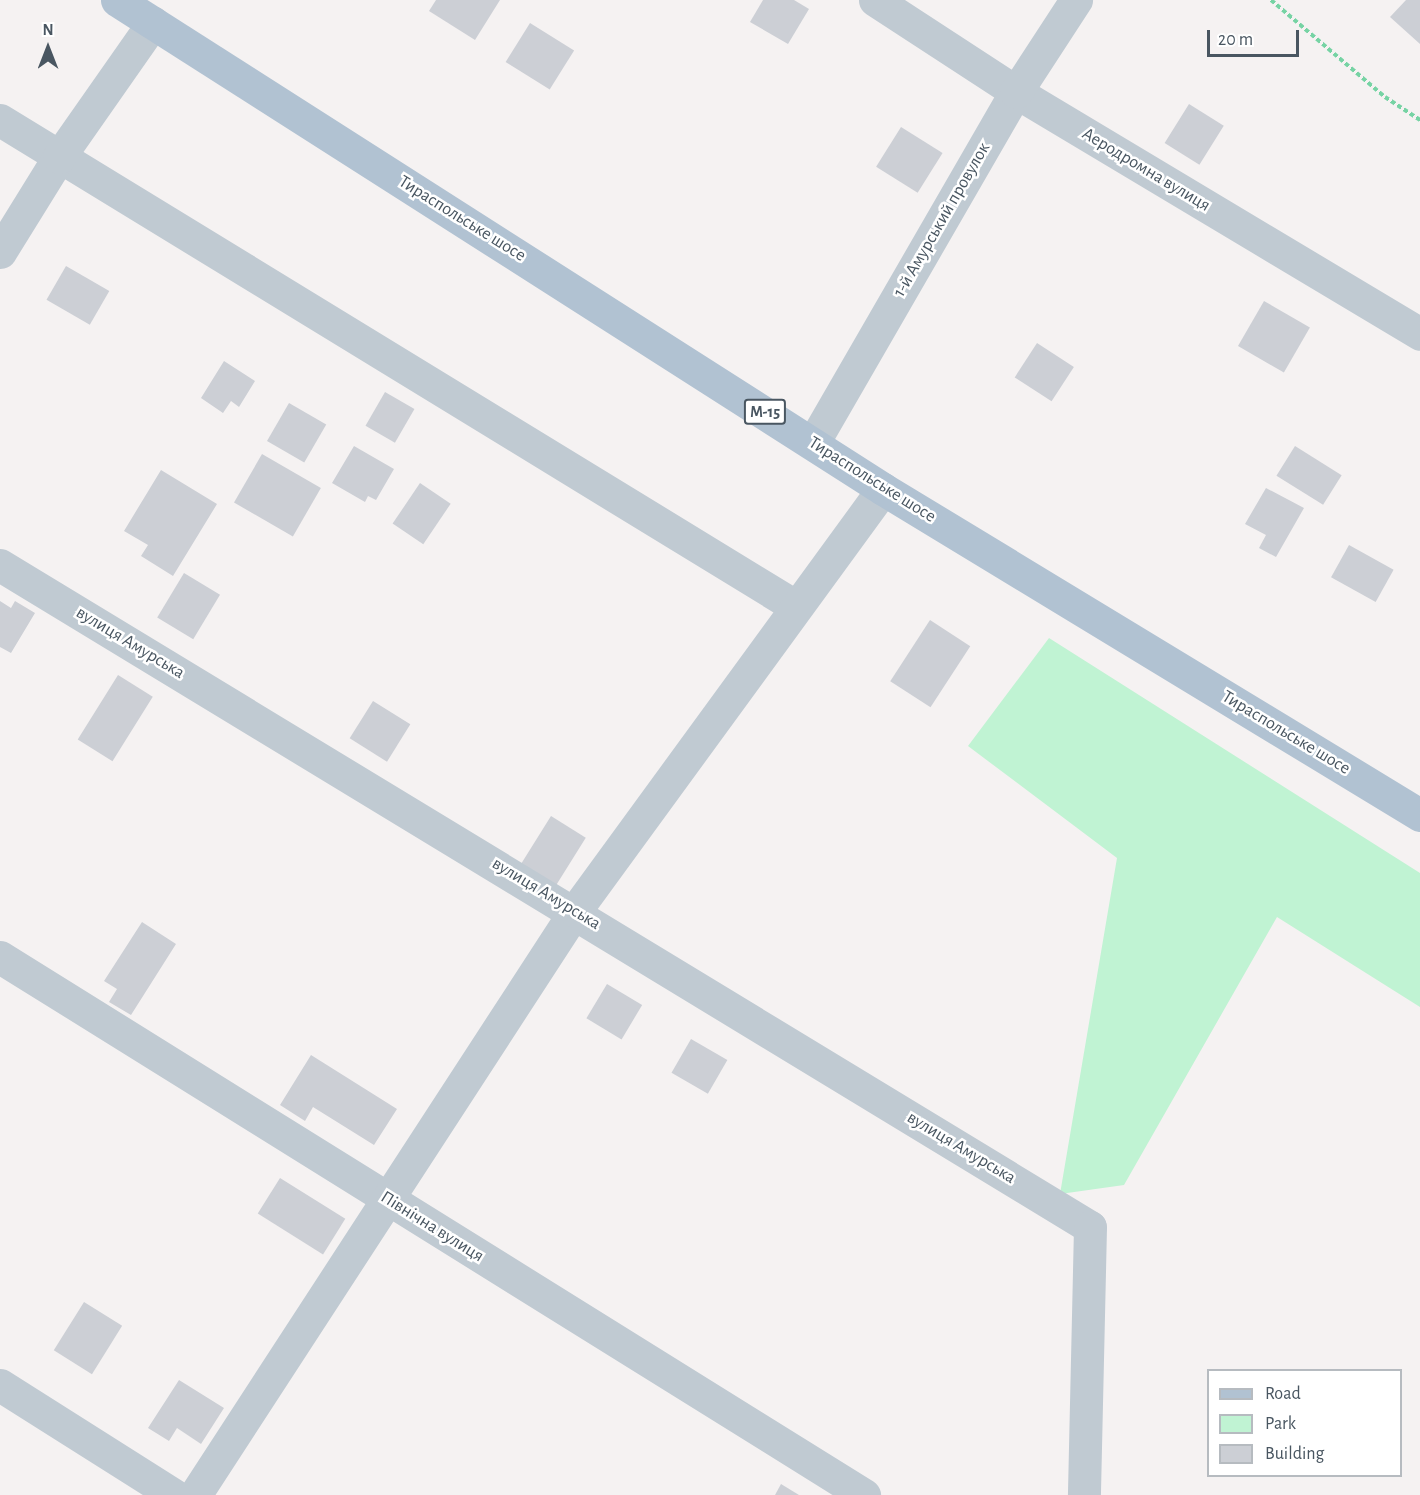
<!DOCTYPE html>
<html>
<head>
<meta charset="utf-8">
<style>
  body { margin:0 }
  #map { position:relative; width:1420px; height:1495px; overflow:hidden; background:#f5f2f2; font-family:"Alegreya Sans",sans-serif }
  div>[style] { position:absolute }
  .green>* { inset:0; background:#c0f3d3 }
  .building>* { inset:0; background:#cccfd5; transform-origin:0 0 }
  .path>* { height:4px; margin-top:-2px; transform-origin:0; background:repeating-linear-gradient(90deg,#76d3a4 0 4.5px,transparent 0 7.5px) }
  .minor>* { height:33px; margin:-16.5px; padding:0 16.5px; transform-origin:16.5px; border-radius:16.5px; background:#c0cad2 }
  .major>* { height:33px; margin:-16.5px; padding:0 16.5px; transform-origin:16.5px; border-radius:16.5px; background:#b1c2d2 }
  span { translate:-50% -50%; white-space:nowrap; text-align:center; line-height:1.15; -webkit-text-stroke:5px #fff; paint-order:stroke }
  .shield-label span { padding:2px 4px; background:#fff; border:2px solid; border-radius:4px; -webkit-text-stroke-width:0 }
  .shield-label { font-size:16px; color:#495661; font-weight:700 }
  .street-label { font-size:18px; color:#495661 }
  .legend { position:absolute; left:1207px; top:1369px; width:195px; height:108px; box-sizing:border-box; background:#fff; border:2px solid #b6bbc0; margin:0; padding:8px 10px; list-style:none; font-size:18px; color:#495661 }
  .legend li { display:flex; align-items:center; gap:12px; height:30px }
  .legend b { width:30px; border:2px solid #b6bbc0 }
  .north { position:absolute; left:18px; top:18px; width:60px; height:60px; -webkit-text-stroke:4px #fff; paint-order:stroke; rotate:0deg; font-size:16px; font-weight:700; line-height:24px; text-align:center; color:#495661 }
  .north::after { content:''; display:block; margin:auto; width:21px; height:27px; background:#495661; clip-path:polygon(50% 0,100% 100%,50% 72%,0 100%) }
  .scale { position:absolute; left:1207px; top:30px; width:92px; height:27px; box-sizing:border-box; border:3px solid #495661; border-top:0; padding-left:8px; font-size:18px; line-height:21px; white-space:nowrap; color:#495661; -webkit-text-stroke:4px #fff; paint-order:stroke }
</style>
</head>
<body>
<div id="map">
  <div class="green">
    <i style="clip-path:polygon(1049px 638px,1420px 873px,1420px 1007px,1277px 917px,1124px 1185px,1060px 1194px,1117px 858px,968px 746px)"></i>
  </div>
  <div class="building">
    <i style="clip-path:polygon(436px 0,500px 0,475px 40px,429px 11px)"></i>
    <i style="clip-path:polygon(763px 0,794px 0,809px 9px,788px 44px,750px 22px)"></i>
    <i style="clip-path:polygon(1406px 0,1420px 0,1420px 44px,1390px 17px)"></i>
    <i style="left:530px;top:23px;width:52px;height:46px;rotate:32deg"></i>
    <i style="left:1189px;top:104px;width:41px;height:46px;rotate:32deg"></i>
    <i style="left:901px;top:127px;width:49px;height:47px;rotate:32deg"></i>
    <i style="left:66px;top:266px;width:50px;height:39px;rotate:30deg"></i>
    <i style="left:1264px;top:301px;width:53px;height:52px;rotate:30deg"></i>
    <i style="left:1037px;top:343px;width:44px;height:41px;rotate:33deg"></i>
    <i style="clip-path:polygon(224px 361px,255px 381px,239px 407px,231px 401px,223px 413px,201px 398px)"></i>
    <i style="left:385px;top:392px;width:34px;height:39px;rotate:30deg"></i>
    <i style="left:289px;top:403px;width:43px;height:44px;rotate:30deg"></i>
    <i style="clip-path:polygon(354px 446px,394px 469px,376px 500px,368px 496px,365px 502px,332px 483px)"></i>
    <i style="left:1295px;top:446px;width:55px;height:35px;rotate:32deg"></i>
    <i style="left:262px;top:454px;width:68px;height:56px;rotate:30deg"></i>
    <i style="clip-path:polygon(161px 470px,217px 504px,173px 576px,141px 556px,148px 545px,124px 531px)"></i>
    <i style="left:420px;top:483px;width:37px;height:49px;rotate:34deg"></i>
    <i style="clip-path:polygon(1266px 488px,1304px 508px,1276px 557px,1259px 548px,1266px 535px,1245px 524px)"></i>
    <i style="left:1349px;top:545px;width:51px;height:37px;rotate:29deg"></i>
    <i style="left:184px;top:573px;width:42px;height:52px;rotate:31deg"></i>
    <i style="clip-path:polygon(0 601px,11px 608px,15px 601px,35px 613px,11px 653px,0 647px)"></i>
    <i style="left:930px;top:620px;width:48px;height:73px;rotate:33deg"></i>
    <i style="left:118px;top:675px;width:41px;height:76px;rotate:32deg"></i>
    <i style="left:373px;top:701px;width:44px;height:44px;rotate:32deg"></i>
    <i style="left:551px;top:816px;width:41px;height:56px;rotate:32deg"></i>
    <i style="clip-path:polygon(142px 922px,176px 944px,131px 1015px,109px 1002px,117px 989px,104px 981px)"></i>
    <i style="left:607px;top:984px;width:41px;height:40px;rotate:31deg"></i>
    <i style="left:691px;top:1039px;width:42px;height:39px;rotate:30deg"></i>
    <i style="clip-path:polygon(311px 1055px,397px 1109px,374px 1145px,313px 1107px,305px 1121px,280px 1105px)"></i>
    <i style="left:280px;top:1178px;width:77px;height:42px;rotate:32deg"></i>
    <i style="left:84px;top:1302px;width:45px;height:57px;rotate:32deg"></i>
    <i style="clip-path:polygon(179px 1380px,224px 1408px,201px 1444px,177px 1428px,169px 1441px,148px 1428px)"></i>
    <i style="clip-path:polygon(781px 1484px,799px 1495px,775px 1495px)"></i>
  </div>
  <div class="path">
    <i style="left:1271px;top:0;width:150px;rotate:40.4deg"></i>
    <i style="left:1385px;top:97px;width:42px;rotate:33.3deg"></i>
  </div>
  <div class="minor">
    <i style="left:875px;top:0;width:168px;rotate:33.1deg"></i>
    <i style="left:1016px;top:92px;width:471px;rotate:30.9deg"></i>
    <i style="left:0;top:120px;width:932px;rotate:31.44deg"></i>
    <i style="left:0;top:252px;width:112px;rotate:-58.2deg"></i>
    <i style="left:59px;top:157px;width:164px;rotate:-55deg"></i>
    <i style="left:813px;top:443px;width:405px;rotate:-60deg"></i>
    <i style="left:1016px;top:92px;width:110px;rotate:-56.9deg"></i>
    <i style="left:0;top:565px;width:1275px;rotate:31.27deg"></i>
    <i style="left:1090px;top:1227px;width:268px;rotate:91.3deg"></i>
    <i style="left:0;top:957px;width:1018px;rotate:31.91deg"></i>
    <i style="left:0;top:1385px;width:206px;rotate:32.3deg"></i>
    <i style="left:195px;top:1495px;width:697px;rotate:-56.95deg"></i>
    <i style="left:575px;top:911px;width:522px;rotate:-53.88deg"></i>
  </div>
  <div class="major">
    <i style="left:117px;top:0;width:909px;rotate:32.55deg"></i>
    <i style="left:883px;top:489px;width:628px;rotate:31.26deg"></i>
  </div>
  <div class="shield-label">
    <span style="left:765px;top:412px">М-15</span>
  </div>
  <div class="street-label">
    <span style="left:1146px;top:170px;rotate:31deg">Аеродромна вулиця</span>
    <span style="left:462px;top:219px;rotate:32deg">Тираспольське шосе</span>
    <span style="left:942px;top:220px;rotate:-60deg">1-й Амурський провулок</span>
    <span style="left:872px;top:480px;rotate:32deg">Тираспольське шосе</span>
    <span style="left:130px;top:643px;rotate:31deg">вулиця Амурська</span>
    <span style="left:1286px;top:733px;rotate:31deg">Тираспольське шосе</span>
    <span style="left:546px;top:894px;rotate:31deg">вулиця Амурська</span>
    <span style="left:961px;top:1148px;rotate:31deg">вулиця Амурська</span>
    <span style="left:432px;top:1227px;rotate:32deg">Північна вулиця</span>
  </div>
  <ul class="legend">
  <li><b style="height:8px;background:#b1c2d2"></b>Road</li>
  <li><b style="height:16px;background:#c0f3d3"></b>Park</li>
  <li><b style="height:16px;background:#cccfd5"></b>Building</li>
  </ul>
  <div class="north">N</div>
  <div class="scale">20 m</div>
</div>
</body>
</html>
